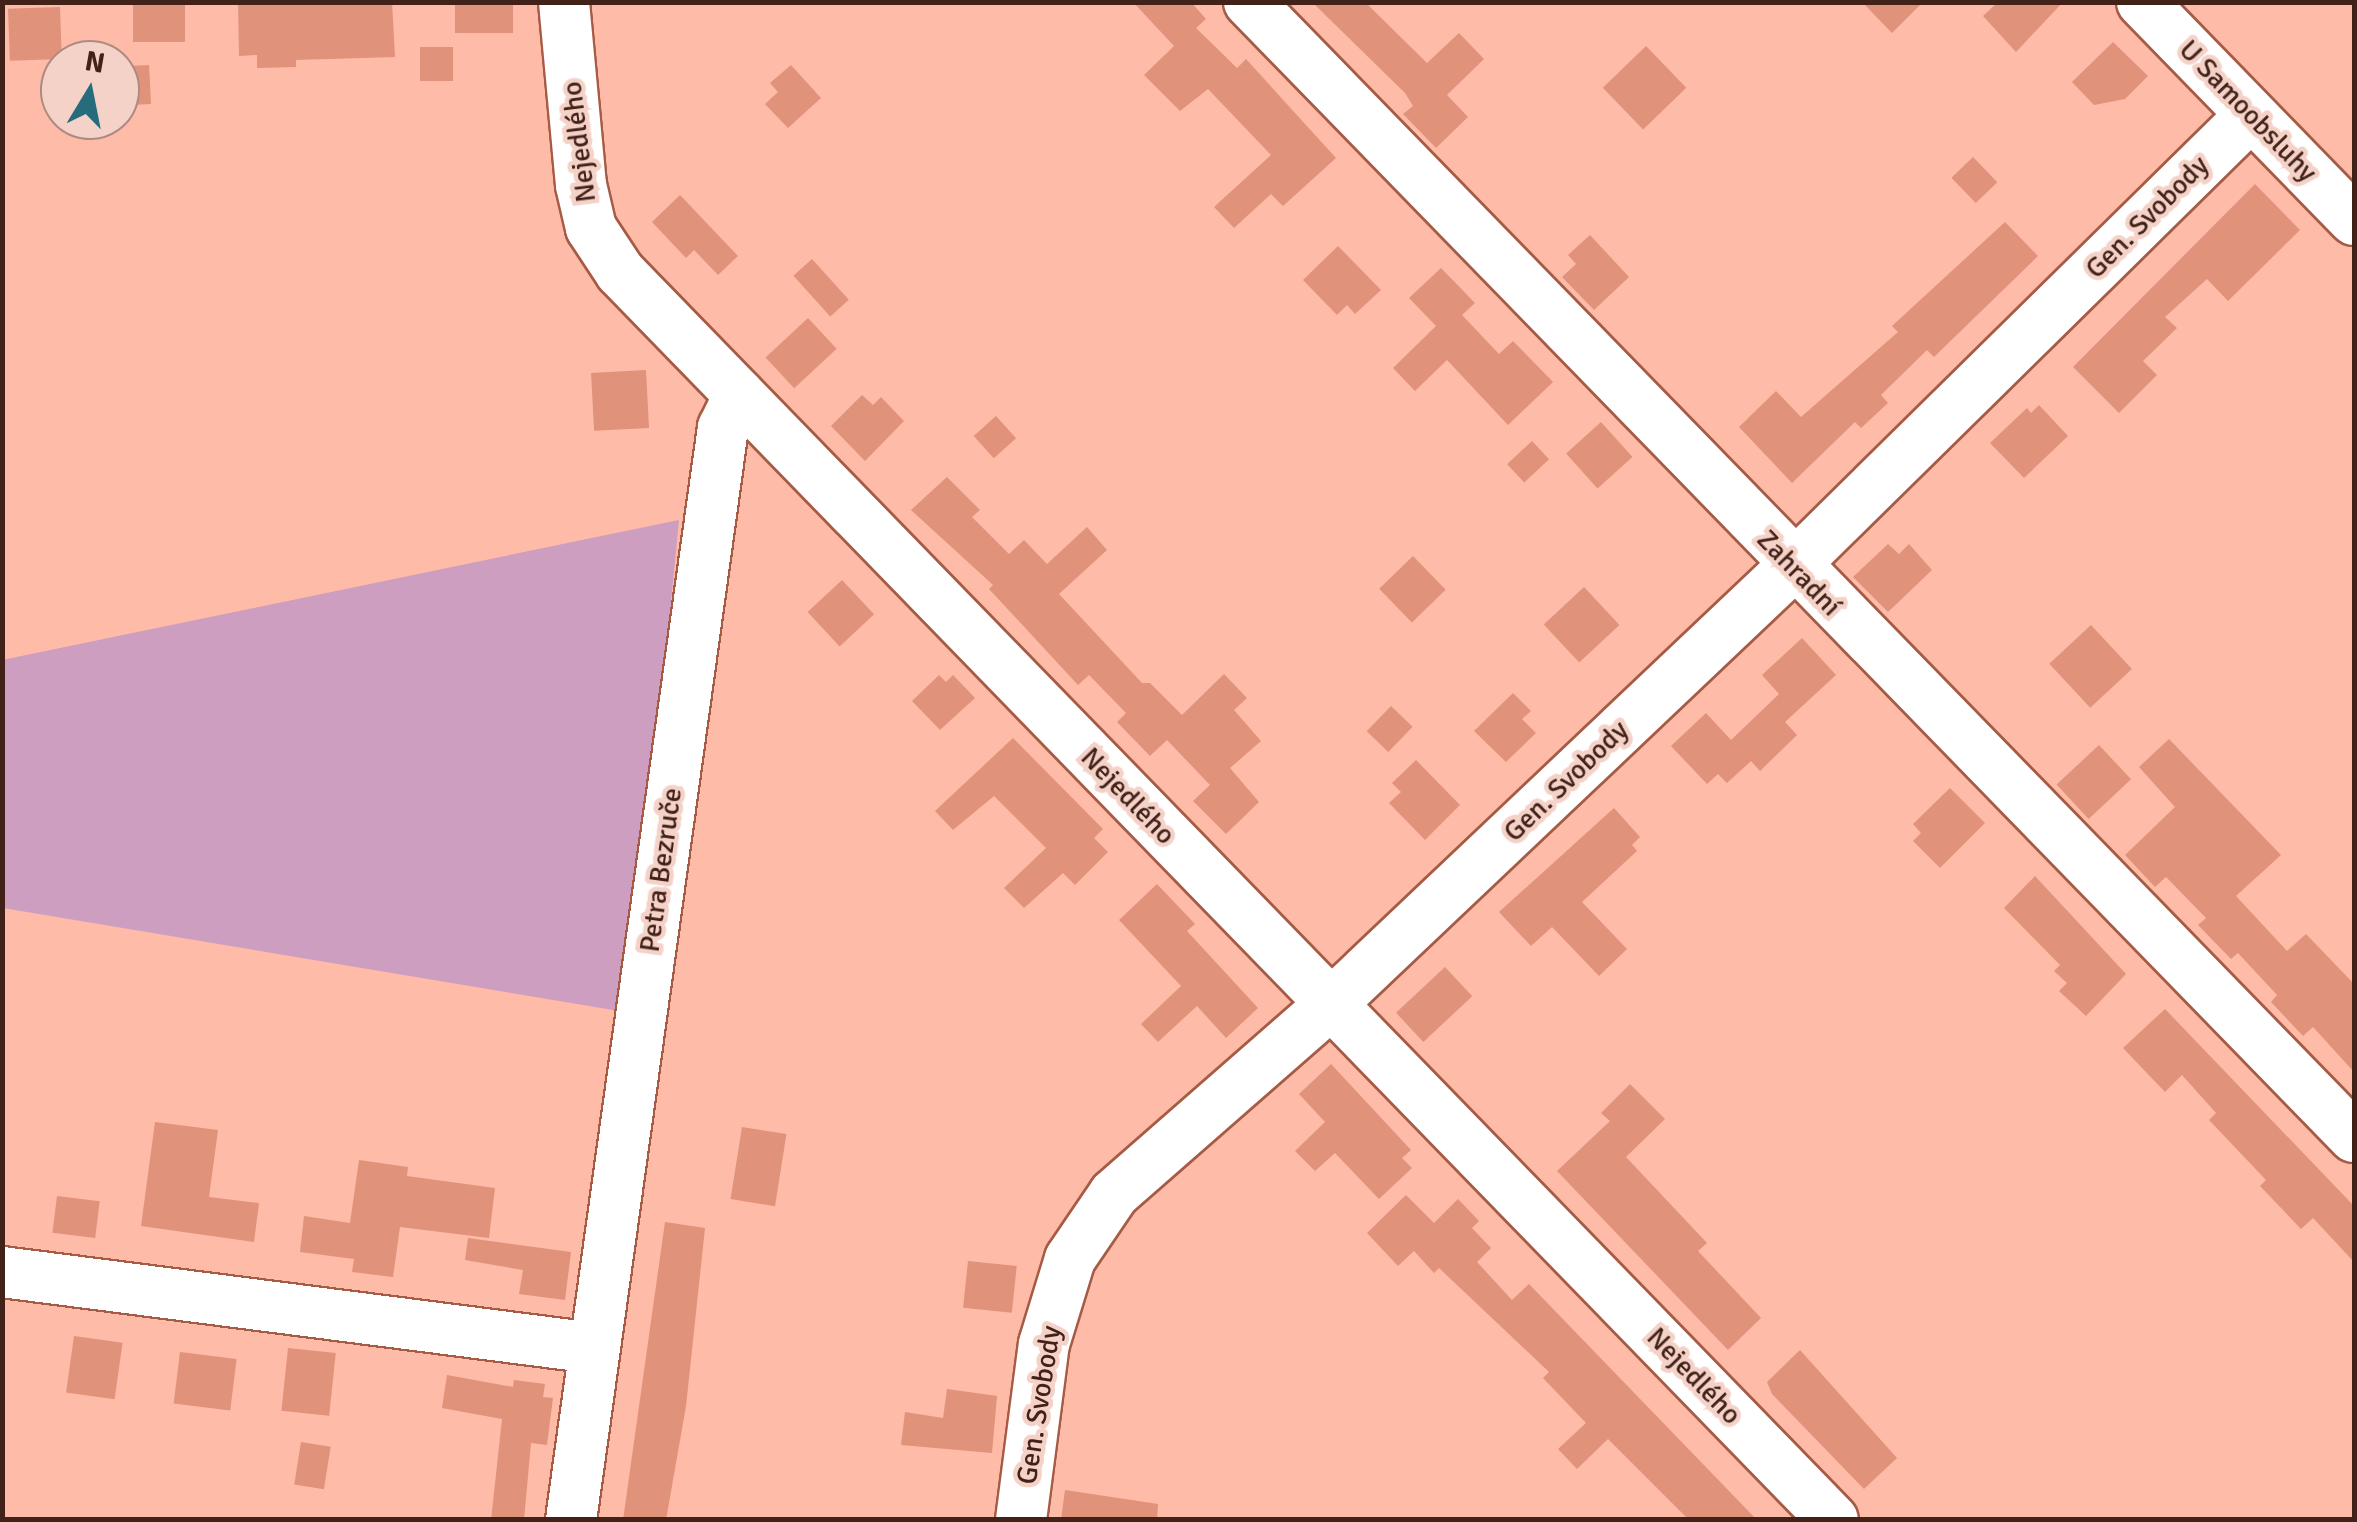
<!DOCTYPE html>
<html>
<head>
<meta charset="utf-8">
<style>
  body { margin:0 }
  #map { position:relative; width:2357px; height:1522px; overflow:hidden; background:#febba7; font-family:Signika,sans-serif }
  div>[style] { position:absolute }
  .green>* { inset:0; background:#ce9ec0 }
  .building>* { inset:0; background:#e0927b; transform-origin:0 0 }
  .roads { filter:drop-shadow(2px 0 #a65b45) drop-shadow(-2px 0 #a65b45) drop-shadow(0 2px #a65b45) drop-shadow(0 -2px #a65b45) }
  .minor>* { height:50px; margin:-25px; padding:0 25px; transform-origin:25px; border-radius:25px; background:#fff }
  span { translate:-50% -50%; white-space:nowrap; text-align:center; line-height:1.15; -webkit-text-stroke:9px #f5d2c8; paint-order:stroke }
  .street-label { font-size:28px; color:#412118 }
  .frame { position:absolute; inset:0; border:5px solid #412118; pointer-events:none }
  .north { position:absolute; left:40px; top:40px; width:100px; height:100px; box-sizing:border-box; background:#f5d2c8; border:2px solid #ad8b82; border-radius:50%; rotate:10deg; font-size:28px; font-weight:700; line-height:40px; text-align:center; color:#412118 }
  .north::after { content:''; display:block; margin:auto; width:35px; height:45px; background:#276c7c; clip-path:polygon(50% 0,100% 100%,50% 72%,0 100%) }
</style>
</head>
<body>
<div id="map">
  <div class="green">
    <i style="clip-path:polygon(679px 520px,631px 1013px,3px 908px,2px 660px)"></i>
  </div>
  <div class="building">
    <i style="left:133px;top:2px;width:52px;height:40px"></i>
    <i style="clip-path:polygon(238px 2px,392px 2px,395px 57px,296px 60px,296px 67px,257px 68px,257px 55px,239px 56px)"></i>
    <i style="left:455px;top:2px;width:58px;height:31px"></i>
    <i style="clip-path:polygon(1133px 2px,1191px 2px,1206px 19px,1196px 28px,1237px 68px,1246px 59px,1336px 158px,1283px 206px,1271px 194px,1234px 228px,1214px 207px,1271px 155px,1208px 89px,1180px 111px,1144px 75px,1174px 46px)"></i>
    <i style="clip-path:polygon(1312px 2px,1365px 2px,1427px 63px,1459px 33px,1484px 59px,1447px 95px,1468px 117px,1436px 148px,1403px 114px,1413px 106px,1405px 93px)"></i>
    <i style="clip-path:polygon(1862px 2px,1923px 2px,1892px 33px)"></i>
    <i style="clip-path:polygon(1998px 2px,2063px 2px,2016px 52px,1983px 16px)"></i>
    <i style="left:60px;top:7px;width:52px;height:52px;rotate:88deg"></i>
    <i style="clip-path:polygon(2113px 42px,2148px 76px,2125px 99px,2094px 105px,2072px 82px)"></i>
    <i style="left:1646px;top:46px;width:58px;height:60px;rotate:46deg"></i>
    <i style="left:453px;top:47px;width:34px;height:33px;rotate:90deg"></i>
    <i style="left:149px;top:65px;width:39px;height:25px;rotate:87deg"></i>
    <i style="clip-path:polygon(791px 65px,821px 98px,788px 128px,765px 104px,778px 92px,770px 83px)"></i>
    <i style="left:1973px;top:157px;width:35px;height:30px;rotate:46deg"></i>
    <i style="clip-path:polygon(2255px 184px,2300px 230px,2228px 301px,2207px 279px,2165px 317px,2177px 328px,2143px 361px,2157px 375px,2119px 413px,2073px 367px)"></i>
    <i style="clip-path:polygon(680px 195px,738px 256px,718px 275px,694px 250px,686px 258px,652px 222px)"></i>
    <i style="clip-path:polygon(2005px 222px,2038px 256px,1934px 357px,1927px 350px,1881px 395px,1888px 403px,1861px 428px,1855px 422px,1792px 483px,1739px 427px,1776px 391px,1801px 417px,1898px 332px,1892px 326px)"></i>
    <i style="clip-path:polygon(1590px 235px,1629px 277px,1594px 310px,1562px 277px,1576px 264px,1568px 255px)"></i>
    <i style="clip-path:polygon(1338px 246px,1381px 290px,1355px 314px,1347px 305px,1337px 315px,1303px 280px)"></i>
    <i style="left:812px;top:259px;width:55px;height:25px;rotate:48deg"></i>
    <i style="clip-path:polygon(1441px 268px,1475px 303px,1462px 315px,1499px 354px,1513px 341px,1553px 382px,1508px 425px,1447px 360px,1415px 391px,1393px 368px,1436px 326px,1409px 298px)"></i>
    <i style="left:808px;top:318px;width:42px;height:58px;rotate:47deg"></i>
    <i style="left:646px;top:370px;width:58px;height:55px;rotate:87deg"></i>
    <i style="clip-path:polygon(862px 395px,873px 405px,881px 397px,904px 421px,865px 461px,831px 426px)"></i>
    <i style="clip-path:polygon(2039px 405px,2068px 436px,2024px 478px,1990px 443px,2027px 408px,2031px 413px)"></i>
    <i style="left:996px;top:416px;width:30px;height:30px;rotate:48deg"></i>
    <i style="left:1601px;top:422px;width:47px;height:47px;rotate:48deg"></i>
    <i style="left:1532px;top:441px;width:25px;height:34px;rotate:47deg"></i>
    <i style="clip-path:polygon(947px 477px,980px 510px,972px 517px,1009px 554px,1024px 540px,1047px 564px,1087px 527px,1107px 550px,1059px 594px,1142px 683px,1150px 683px,1182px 715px,1224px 674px,1247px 698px,1234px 710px,1261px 741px,1230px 768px,1259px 802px,1226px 834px,1193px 801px,1210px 785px,1167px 740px,1150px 756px,1117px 722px,1126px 713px,1089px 675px,1078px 685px,989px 589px,993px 585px,911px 510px)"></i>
    <i style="clip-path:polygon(1888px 544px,1899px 554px,1909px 544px,1932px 570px,1888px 612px,1853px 577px)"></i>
    <i style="left:1413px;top:556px;width:47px;height:47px;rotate:46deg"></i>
    <i style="left:842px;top:580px;width:47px;height:47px;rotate:47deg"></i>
    <i style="left:1584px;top:587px;width:52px;height:55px;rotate:47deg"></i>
    <i style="left:2091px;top:625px;width:60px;height:57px;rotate:47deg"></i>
    <i style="clip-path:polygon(1802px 638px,1836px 675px,1785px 722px,1797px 735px,1760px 771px,1751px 761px,1727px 783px,1718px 774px,1707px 784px,1671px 746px,1706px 713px,1731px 740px,1779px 694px,1762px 675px)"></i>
    <i style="clip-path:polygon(939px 675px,946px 682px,953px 675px,975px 698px,940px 730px,912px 701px)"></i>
    <i style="clip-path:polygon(1513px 693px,1531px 711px,1522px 719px,1536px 733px,1506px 762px,1474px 731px)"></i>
    <i style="left:1391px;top:706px;width:30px;height:35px;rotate:44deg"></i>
    <i style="clip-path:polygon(1013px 738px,1103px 829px,1094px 838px,1108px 852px,1075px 885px,1063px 873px,1024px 908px,1004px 888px,1046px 848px,994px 796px,953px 830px,935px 811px)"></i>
    <i style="clip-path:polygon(2169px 739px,2281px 855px,2236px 896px,2287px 951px,2306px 934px,2354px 984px,2354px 1072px,2313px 1027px,2303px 1036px,2271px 1002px,2277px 995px,2238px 953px,2231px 959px,2198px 925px,2206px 918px,2166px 877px,2155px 887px,2125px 855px,2175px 807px,2139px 767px)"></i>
    <i style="left:2099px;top:745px;width:47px;height:58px;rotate:47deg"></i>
    <i style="clip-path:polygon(1416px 760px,1460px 805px,1425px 840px,1389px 803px,1401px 792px,1392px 783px)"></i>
    <i style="clip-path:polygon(1950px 788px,1985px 823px,1940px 868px,1913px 841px,1921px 833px,1913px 824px)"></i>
    <i style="clip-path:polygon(1614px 808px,1640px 837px,1632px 845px,1637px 851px,1582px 902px,1627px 949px,1599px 976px,1552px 927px,1531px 946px,1499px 912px)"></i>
    <i style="clip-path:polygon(2035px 876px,2126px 974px,2086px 1016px,2059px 991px,2067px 983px,2054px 971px,2060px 965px,2004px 908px)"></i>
    <i style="clip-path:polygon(1157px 884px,1195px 924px,1187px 931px,1258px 1008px,1226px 1038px,1197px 1006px,1158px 1042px,1141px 1024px,1181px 986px,1119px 920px)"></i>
    <i style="left:1445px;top:967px;width:40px;height:67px;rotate:47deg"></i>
    <i style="clip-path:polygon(2165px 1009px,2354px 1206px,2354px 1262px,2313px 1218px,2301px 1229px,2260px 1186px,2266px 1180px,2209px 1120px,2216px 1113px,2182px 1075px,2165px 1092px,2123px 1048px)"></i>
    <i style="clip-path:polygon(1331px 1064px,1411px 1150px,1402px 1158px,1412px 1168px,1379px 1199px,1335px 1153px,1315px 1171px,1295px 1151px,1325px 1122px,1299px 1094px)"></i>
    <i style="clip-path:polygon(1630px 1084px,1665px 1119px,1626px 1157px,1707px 1243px,1698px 1251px,1761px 1318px,1728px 1350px,1557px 1171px,1610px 1121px,1601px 1113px)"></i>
    <i style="clip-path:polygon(155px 1122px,218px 1130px,209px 1197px,259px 1203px,254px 1242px,141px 1226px)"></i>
    <i style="left:742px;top:1127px;width:45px;height:73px;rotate:9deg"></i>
    <i style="clip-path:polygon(359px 1160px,408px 1167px,407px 1176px,495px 1188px,489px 1238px,400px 1227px,393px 1277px,352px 1272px,354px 1259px,300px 1252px,304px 1216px,350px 1223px)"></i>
    <i style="clip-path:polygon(1406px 1195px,1434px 1223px,1458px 1199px,1479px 1221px,1472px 1228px,1491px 1248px,1477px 1262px,1512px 1300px,1529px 1284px,1757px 1520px,1689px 1520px,1608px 1439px,1577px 1469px,1558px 1449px,1586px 1423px,1543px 1378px,1549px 1372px,1439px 1268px,1434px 1273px,1414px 1251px,1398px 1266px,1367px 1233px)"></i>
    <i style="left:57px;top:1196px;width:43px;height:37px;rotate:7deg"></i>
    <i style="clip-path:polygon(665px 1222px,705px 1228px,686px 1406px,666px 1520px,623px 1520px)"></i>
    <i style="clip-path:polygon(468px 1238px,571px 1252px,565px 1300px,519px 1294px,523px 1270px,465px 1260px)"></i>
    <i style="left:968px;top:1261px;width:49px;height:47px;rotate:6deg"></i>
    <i style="left:74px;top:1336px;width:49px;height:57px;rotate:8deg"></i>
    <i style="left:288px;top:1348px;width:48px;height:63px;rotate:6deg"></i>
    <i style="clip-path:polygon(1800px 1350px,1897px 1458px,1864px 1489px,1772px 1394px,1767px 1382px)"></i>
    <i style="left:180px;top:1352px;width:57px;height:52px;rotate:7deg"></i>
    <i style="clip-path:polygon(447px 1375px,513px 1387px,514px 1380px,545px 1384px,543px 1397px,553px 1398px,547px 1445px,531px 1443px,524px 1520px,491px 1520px,502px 1419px,442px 1408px)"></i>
    <i style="clip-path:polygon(947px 1389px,997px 1396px,992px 1453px,901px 1445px,905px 1412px,943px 1418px)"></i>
    <i style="left:301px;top:1442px;width:30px;height:43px;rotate:9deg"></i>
    <i style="clip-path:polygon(1065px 1490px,1158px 1504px,1157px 1520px,1061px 1520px)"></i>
  </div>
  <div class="roads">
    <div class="minor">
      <i style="left:564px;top:2px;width:184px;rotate:84.7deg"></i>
      <i style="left:581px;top:185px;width:44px;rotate:76.9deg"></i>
      <i style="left:591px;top:228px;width:53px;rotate:56.6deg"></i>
      <i style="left:620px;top:272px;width:1740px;rotate:45.81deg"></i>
      <i style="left:1249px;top:2px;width:1584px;rotate:45.77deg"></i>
      <i style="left:2142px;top:2px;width:304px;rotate:45.8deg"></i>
      <i style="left:2px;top:1272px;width:597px;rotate:7.32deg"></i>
      <i style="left:571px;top:1520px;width:1103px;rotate:-82.08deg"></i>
      <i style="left:723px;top:428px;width:37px;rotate:-64deg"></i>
      <i style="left:1021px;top:1520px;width:177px;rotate:-82.6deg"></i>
      <i style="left:1044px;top:1344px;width:89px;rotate:-73deg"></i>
      <i style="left:1070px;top:1259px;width:78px;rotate:-55.9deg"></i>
      <i style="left:1114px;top:1194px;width:288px;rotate:-41.2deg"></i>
      <i style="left:1331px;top:1004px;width:635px;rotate:-43.47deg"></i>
      <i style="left:1792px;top:567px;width:644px;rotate:-44.56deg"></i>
    </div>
  </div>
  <div class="street-label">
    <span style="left:2248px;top:111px;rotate:46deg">U Samoobsluhy</span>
    <span style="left:579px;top:142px;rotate:-97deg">Nejedlého</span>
    <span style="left:2147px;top:217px;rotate:-45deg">Gen. Svobody</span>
    <span style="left:1799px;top:573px;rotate:46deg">Zahradní</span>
    <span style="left:1566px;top:781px;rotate:-44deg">Gen. Svobody</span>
    <span style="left:1128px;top:796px;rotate:46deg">Nejedlého</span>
    <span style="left:661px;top:870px;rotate:-82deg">Petra Bezruče</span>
    <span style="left:1694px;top:1376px;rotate:46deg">Nejedlého</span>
    <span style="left:1039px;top:1405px;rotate:-81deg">Gen. Svobody</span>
  </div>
  <div class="frame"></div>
  <div class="north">N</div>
</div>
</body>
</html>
